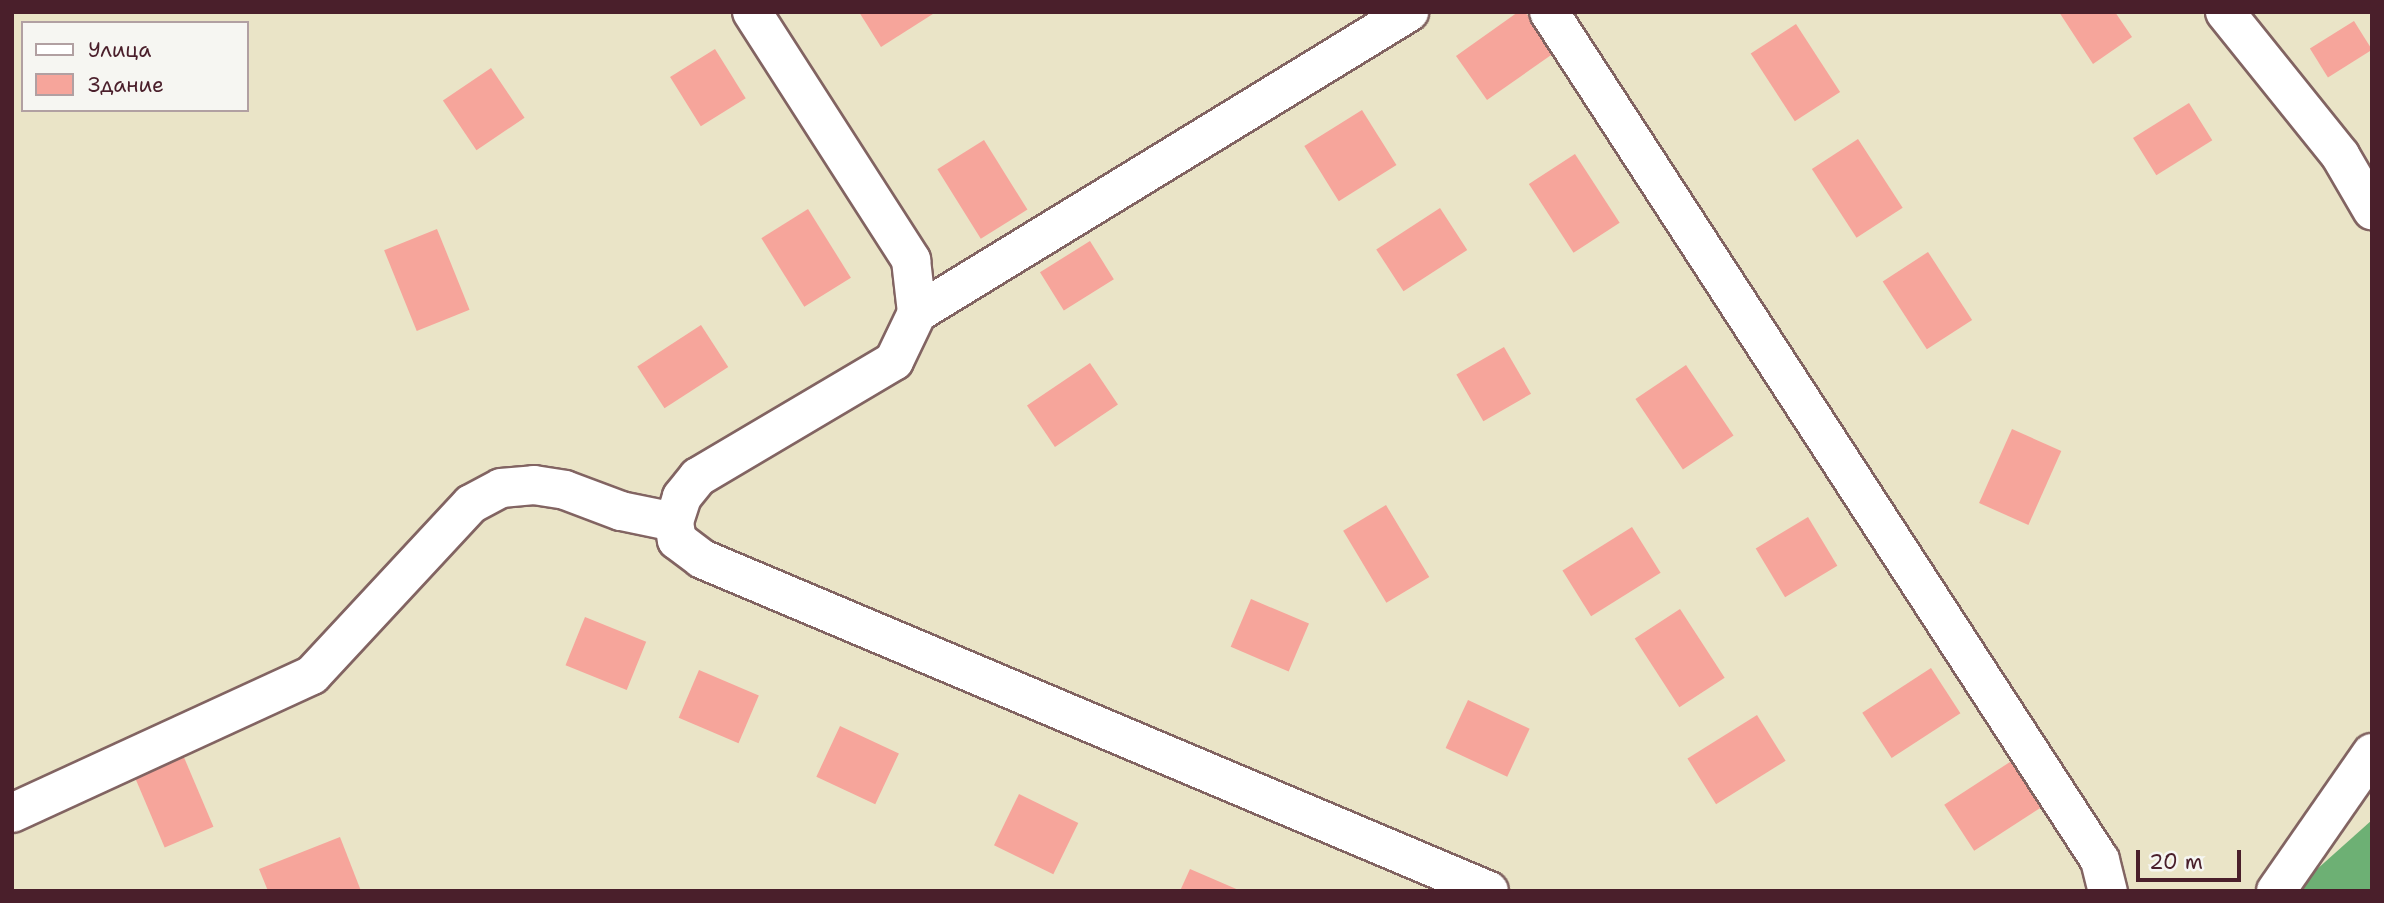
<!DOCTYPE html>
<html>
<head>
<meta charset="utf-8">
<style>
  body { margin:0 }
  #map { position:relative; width:2384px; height:903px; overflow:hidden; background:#eae4c7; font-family:"Shantell Sans",sans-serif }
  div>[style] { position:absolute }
  .forest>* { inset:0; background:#6db074 }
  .building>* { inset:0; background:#f6a59b; transform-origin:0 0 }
  .roads { filter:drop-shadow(2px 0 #826462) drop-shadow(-2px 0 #826462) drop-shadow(0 2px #826462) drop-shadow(0 -2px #826462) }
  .minor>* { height:38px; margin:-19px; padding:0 19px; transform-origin:19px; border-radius:19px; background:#fff }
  span { translate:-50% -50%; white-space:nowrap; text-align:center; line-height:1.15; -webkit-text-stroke:6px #f6f6f2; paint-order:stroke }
  .frame { position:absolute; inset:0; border:14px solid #4a1f2b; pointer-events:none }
  .legend { position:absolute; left:21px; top:21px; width:228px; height:91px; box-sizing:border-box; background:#f6f6f2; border:2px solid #b1a0a2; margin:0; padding:9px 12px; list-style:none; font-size:21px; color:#4a1f2b }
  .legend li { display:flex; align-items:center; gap:14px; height:35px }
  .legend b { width:35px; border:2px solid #b1a0a2 }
  .scale { position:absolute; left:2136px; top:850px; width:105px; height:32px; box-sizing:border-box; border:4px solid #4a1f2b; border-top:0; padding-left:9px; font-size:21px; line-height:24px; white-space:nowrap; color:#4a1f2b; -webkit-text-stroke:5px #f6f6f2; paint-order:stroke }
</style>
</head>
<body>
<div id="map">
  <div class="forest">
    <i style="clip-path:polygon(2372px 820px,2372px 891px,2296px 891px,2297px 887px)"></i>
  </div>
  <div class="building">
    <i style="clip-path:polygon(859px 12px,936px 12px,881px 47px)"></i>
    <i style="clip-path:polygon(1518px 12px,1525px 12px,1554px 53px,1487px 100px,1456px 56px)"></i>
    <i style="clip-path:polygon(2059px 12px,2115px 12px,2132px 37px,2093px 64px)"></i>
    <i style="left:2354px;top:21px;width:34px;height:52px;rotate:58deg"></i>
    <i style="left:1796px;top:24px;width:81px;height:54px;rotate:57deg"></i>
    <i style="left:715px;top:49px;width:58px;height:53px;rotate:58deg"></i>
    <i style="left:491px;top:68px;width:60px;height:58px;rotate:56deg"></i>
    <i style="left:2189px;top:103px;width:44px;height:66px;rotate:58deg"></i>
    <i style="left:1362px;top:110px;width:65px;height:68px;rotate:58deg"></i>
    <i style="left:1858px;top:139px;width:82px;height:55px;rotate:57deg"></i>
    <i style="left:984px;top:140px;width:82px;height:55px;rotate:58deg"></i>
    <i style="left:1575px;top:154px;width:82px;height:55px;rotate:57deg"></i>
    <i style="left:1440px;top:208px;width:50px;height:76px;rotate:57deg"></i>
    <i style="left:808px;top:209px;width:81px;height:55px;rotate:58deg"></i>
    <i style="left:437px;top:229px;width:87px;height:57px;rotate:68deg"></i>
    <i style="left:1090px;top:241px;width:45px;height:59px;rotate:58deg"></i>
    <i style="left:1928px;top:252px;width:81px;height:54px;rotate:57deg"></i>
    <i style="left:701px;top:325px;width:50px;height:76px;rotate:57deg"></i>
    <i style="left:1504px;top:347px;width:54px;height:55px;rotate:60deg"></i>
    <i style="left:1090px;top:363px;width:50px;height:76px;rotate:56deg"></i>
    <i style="left:1686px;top:365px;width:85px;height:61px;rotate:56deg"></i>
    <i style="left:2012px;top:429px;width:54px;height:81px;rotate:24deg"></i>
    <i style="left:1386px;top:505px;width:84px;height:50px;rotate:59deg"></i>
    <i style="left:1808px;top:517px;width:57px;height:61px;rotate:59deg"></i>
    <i style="left:1632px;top:527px;width:54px;height:82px;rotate:58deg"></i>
    <i style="left:1251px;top:599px;width:63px;height:52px;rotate:23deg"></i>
    <i style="left:1680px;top:609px;width:82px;height:54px;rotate:57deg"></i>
    <i style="left:585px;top:617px;width:66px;height:52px;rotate:22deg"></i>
    <i style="left:1931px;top:668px;width:54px;height:82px;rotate:57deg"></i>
    <i style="left:699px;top:670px;width:65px;height:52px;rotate:23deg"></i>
    <i style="left:1468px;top:700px;width:68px;height:53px;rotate:25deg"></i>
    <i style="left:1757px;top:715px;width:54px;height:82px;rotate:58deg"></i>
    <i style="left:840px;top:726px;width:65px;height:56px;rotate:25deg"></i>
    <i style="left:183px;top:755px;width:78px;height:53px;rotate:67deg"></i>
    <i style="left:2013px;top:760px;width:55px;height:82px;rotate:57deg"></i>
    <i style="left:1019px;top:794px;width:66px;height:57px;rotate:26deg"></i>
    <i style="clip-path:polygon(340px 837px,361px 891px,268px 891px,259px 869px)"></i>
    <i style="clip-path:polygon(1190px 869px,1241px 891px,1180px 891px)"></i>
  </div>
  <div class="roads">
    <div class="minor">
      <i style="left:752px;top:12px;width:295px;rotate:57.3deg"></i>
      <i style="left:911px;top:260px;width:53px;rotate:83.5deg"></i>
      <i style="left:917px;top:313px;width:53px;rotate:115.6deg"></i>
      <i style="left:894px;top:361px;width:228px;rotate:149.4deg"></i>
      <i style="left:698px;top:477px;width:26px;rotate:129deg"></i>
      <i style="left:682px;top:497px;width:26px;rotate:108deg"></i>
      <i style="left:674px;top:522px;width:18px;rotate:81deg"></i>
      <i style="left:677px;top:540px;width:31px;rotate:37deg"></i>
      <i style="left:702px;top:559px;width:854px;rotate:22.87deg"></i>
      <i style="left:1549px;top:12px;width:1011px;rotate:56.99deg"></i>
      <i style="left:2100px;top:860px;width:32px;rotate:76deg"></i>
      <i style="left:2225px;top:12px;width:184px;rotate:51.2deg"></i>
      <i style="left:2340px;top:155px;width:64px;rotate:59.8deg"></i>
      <i style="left:917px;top:313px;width:577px;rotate:-31.46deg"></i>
      <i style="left:12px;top:813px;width:330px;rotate:-24.7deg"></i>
      <i style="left:312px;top:675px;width:233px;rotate:-47.1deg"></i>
      <i style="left:471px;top:504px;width:34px;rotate:-28deg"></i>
      <i style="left:501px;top:488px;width:33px;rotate:-5deg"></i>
      <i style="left:534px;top:485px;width:31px;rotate:9deg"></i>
      <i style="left:565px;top:490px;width:60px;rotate:20.6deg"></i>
      <i style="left:621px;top:511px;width:54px;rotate:11.7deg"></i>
      <i style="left:2276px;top:891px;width:168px;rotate:-55.2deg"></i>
    </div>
  </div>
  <div class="frame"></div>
  <ul class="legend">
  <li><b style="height:9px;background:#fff"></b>Улица</li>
  <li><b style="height:19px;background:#f6a59b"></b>Здание</li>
  </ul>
  <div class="scale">20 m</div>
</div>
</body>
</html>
